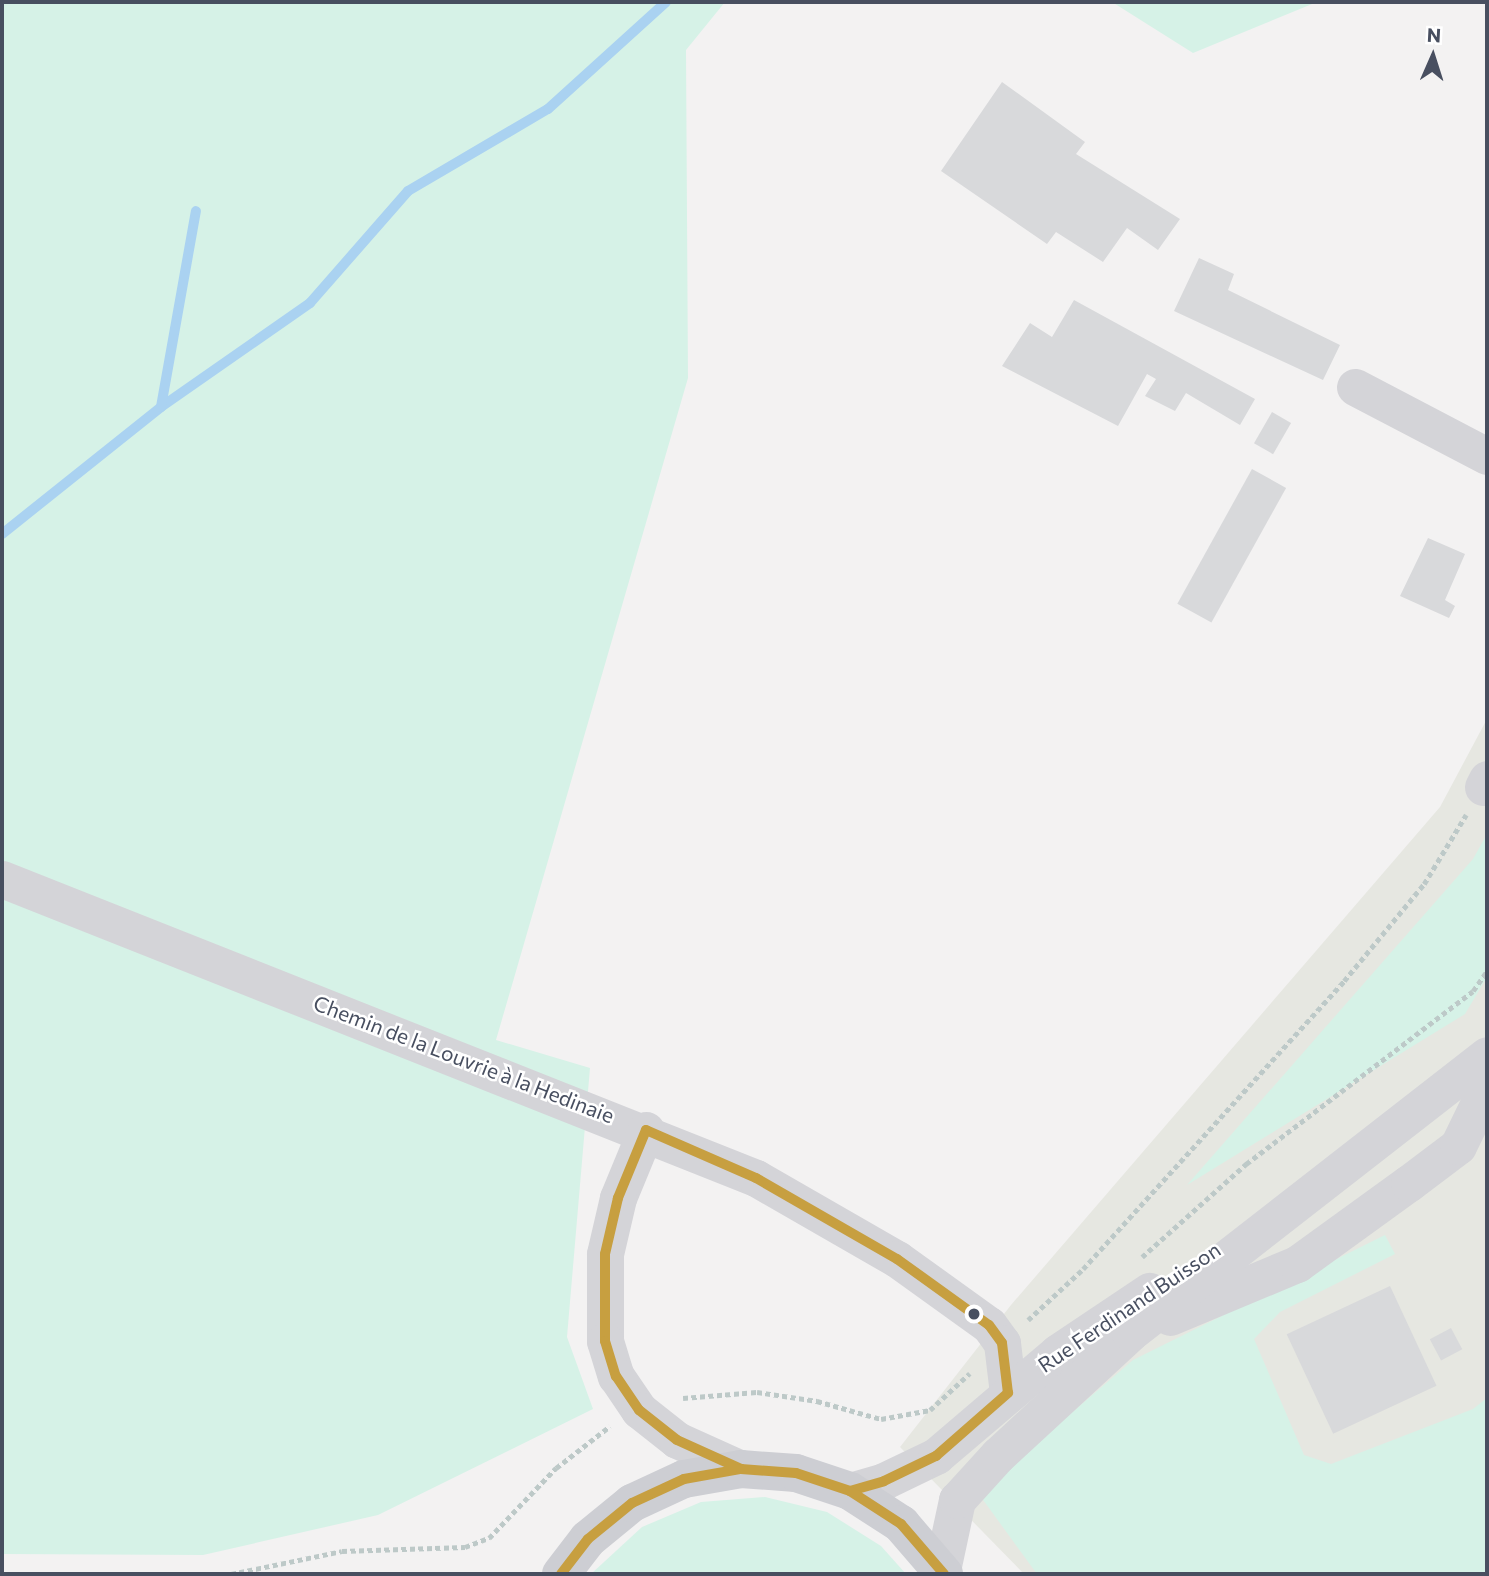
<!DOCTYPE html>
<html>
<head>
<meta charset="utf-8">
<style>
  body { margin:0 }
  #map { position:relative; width:1489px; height:1576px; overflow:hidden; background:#f3f2f2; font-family:Commissioner,sans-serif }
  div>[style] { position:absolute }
  .commercial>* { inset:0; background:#e6e7e1 }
  .green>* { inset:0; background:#d6f2e7 }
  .stream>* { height:10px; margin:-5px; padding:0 5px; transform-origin:5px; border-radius:5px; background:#aad2f1 }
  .building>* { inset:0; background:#d8d9db; transform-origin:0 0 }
  .path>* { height:4.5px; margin-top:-2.25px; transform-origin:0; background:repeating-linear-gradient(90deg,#bdc9c8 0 5px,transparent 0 8.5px) }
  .minor>* { height:37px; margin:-18.5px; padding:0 18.5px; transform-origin:18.5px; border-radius:18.5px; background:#d4d4d8 }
  .major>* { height:38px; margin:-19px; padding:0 19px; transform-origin:19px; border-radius:19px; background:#cdced3 }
  .bus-1>* { height:10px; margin:-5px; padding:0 5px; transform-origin:5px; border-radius:5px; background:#c79f40 }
  .dots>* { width:19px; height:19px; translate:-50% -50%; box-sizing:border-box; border:4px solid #fff; border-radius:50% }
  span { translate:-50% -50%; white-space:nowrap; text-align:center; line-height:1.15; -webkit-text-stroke:5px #fff; paint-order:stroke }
  .street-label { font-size:21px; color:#484f60 }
  .frame { position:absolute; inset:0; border:4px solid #484f60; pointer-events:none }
  .north { position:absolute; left:1398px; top:21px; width:70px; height:70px; -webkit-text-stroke:5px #fff; paint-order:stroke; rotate:3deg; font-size:19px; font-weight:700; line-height:28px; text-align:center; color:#484f60 }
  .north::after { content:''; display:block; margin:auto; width:24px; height:32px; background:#484f60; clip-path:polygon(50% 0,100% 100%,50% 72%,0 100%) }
</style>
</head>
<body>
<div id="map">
  <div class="commercial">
    <i style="clip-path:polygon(1487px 719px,1487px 1574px,1024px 1574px,900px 1447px,1011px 1305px,1440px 807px)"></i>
  </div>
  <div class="green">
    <i style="clip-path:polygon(2px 2px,725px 2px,686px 50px,688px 378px,496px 1040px,590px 1068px,567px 1337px,593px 1409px,378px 1515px,203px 1555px,2px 1554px)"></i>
    <i style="clip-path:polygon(1112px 2px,1317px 2px,1193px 53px)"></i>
    <i style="clip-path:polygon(1487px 834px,1487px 977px,1465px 1014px,1187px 1185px,1473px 859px)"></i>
    <i style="clip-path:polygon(1385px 1235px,1395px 1254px,1280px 1312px,1254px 1339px,1304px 1455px,1331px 1464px,1473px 1409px,1487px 1398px,1487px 1574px,1037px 1574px,978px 1493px,1133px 1360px)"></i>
    <i style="clip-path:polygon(765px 1497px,827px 1512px,881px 1546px,906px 1574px,591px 1574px,642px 1527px,701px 1502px)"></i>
  </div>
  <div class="stream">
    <i style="left:161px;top:407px;width:182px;rotate:-34.9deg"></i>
    <i style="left:310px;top:303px;width:149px;rotate:-48.8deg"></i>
    <i style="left:408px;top:191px;width:162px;rotate:-30.4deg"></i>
    <i style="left:548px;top:109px;width:159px;rotate:-42.2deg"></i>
    <i style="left:2px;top:534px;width:203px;rotate:-38.6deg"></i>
    <i style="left:161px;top:407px;width:199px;rotate:-79.9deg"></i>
  </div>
  <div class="building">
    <i style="clip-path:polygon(1002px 82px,1085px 142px,1076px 154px,1180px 219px,1158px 250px,1127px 228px,1103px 262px,1056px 232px,1047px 244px,941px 171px)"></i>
    <i style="clip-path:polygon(1199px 258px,1234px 274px,1228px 290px,1340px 345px,1323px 380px,1174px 311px)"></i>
    <i style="clip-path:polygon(1074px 300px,1255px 399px,1240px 425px,1186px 393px,1175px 411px,1145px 396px,1156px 379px,1147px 374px,1118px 426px,1002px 366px,1030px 323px,1052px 337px)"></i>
    <i style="left:1272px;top:412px;width:22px;height:36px;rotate:30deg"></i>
    <i style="left:1252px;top:469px;width:39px;height:154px;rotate:29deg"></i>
    <i style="clip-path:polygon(1428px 538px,1465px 554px,1445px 600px,1455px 606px,1449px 618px,1400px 596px)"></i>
    <i style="left:1390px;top:1286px;width:110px;height:114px;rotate:65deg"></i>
    <i style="left:1451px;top:1328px;width:24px;height:24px;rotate:62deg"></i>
  </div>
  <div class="path">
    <i style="left:1142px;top:1257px;width:140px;rotate:-41.8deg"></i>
    <i style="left:1246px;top:1164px;width:285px;rotate:-37.3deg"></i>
    <i style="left:1473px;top:991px;width:24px;rotate:-55deg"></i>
    <i style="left:1028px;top:1320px;width:75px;rotate:-42.8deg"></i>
    <i style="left:1083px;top:1269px;width:389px;rotate:-47.8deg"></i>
    <i style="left:1344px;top:981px;width:126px;rotate:-50.5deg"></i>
    <i style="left:1424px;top:884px;width:81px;rotate:-58.7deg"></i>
    <i style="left:683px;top:1398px;width:74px;rotate:-4.6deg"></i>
    <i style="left:757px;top:1392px;width:61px;rotate:8.5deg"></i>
    <i style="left:817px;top:1401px;width:66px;rotate:15.7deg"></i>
    <i style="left:881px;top:1419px;width:50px;rotate:-10.4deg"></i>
    <i style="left:930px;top:1410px;width:54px;rotate:-42.8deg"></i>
    <i style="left:231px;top:1574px;width:113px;rotate:-11.7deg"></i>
    <i style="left:342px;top:1551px;width:123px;rotate:-1.9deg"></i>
    <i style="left:465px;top:1547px;width:26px;rotate:-21deg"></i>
    <i style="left:489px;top:1538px;width:97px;rotate:-46.3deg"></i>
    <i style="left:556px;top:1468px;width:68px;rotate:-37.9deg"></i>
  </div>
  <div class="minor">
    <i style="left:1355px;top:387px;width:149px;rotate:27.6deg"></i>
    <i style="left:1483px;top:787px;width:9px;rotate:-63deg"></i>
    <i style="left:2px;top:879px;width:811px;rotate:21.63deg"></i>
    <i style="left:756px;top:1178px;width:163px;rotate:29.9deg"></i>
    <i style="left:897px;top:1259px;width:113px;rotate:35.7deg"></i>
    <i style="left:989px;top:1325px;width:22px;rotate:54deg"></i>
    <i style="left:1002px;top:1343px;width:50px;rotate:83.2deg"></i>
    <i style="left:646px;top:1130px;width:74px;rotate:112.4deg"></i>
    <i style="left:618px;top:1198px;width:57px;rotate:103.1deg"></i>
    <i style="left:605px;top:1254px;width:87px;rotate:90deg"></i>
    <i style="left:605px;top:1341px;width:37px;rotate:73deg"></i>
    <i style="left:616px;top:1376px;width:41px;rotate:55.9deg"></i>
    <i style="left:639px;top:1410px;width:48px;rotate:38.3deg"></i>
    <i style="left:677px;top:1440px;width:70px;rotate:24.4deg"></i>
    <i style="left:1170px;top:1317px;width:138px;rotate:-22.7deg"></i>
    <i style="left:1297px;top:1264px;width:138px;rotate:-35.9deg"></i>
    <i style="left:1409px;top:1183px;width:61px;rotate:-37.1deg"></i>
    <i style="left:1458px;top:1146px;width:67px;rotate:-64.2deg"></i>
    <i style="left:850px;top:1491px;width:35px;rotate:-16deg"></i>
    <i style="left:884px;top:1481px;width:58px;rotate:-25.7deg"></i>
    <i style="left:936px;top:1456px;width:160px;rotate:-40.4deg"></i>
    <i style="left:1058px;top:1352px;width:110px;rotate:-33.8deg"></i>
    <i style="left:942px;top:1570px;width:72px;rotate:-77.9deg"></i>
    <i style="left:957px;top:1500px;width:61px;rotate:-47.7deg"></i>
    <i style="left:998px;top:1455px;width:180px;rotate:-42.7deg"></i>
    <i style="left:1130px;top:1333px;width:452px;rotate:-37.9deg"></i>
  </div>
  <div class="major">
    <i style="left:561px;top:1574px;width:44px;rotate:-52.4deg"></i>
    <i style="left:588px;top:1539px;width:57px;rotate:-39.3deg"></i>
    <i style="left:632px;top:1503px;width:57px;rotate:-24.8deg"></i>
    <i style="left:684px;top:1479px;width:58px;rotate:-10deg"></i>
    <i style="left:741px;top:1469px;width:55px;rotate:4.2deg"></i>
    <i style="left:796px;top:1473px;width:57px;rotate:18.4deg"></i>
    <i style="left:850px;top:1491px;width:61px;rotate:32.9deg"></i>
    <i style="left:901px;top:1524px;width:66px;rotate:49.3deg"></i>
  </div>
  <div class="bus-1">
    <i style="left:646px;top:1130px;width:120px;rotate:23.6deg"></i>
    <i style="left:756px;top:1178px;width:163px;rotate:29.9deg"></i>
    <i style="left:897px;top:1259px;width:113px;rotate:35.7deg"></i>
    <i style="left:989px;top:1325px;width:22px;rotate:54deg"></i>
    <i style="left:1002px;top:1343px;width:50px;rotate:83.2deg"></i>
    <i style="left:646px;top:1130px;width:74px;rotate:112.4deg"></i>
    <i style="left:618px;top:1198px;width:57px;rotate:103.1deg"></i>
    <i style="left:605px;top:1254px;width:87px;rotate:90deg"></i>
    <i style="left:605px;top:1341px;width:37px;rotate:73deg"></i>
    <i style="left:616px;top:1376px;width:41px;rotate:55.9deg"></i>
    <i style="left:639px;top:1410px;width:48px;rotate:38.3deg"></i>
    <i style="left:677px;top:1440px;width:70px;rotate:24.4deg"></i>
    <i style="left:850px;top:1491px;width:35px;rotate:-16deg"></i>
    <i style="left:884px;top:1481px;width:58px;rotate:-25.7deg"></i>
    <i style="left:936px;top:1456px;width:96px;rotate:-41.2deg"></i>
    <i style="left:561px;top:1574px;width:44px;rotate:-52.4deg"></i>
    <i style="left:588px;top:1539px;width:57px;rotate:-39.3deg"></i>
    <i style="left:632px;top:1503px;width:57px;rotate:-24.8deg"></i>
    <i style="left:684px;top:1479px;width:58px;rotate:-10deg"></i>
    <i style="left:741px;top:1469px;width:55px;rotate:4.2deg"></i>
    <i style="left:796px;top:1473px;width:57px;rotate:18.4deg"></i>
    <i style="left:850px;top:1491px;width:61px;rotate:32.9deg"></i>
    <i style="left:901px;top:1524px;width:66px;rotate:49.3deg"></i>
  </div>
  <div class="dots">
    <i style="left:974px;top:1314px;background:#484f60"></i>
  </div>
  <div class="street-label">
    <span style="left:464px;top:1059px;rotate:21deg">Chemin de la Louvrie à la Hedinaie</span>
    <span style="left:1129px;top:1307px;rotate:-34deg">Rue Ferdinand Buisson</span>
  </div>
  <div class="frame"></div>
  <div class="north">N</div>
</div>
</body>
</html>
